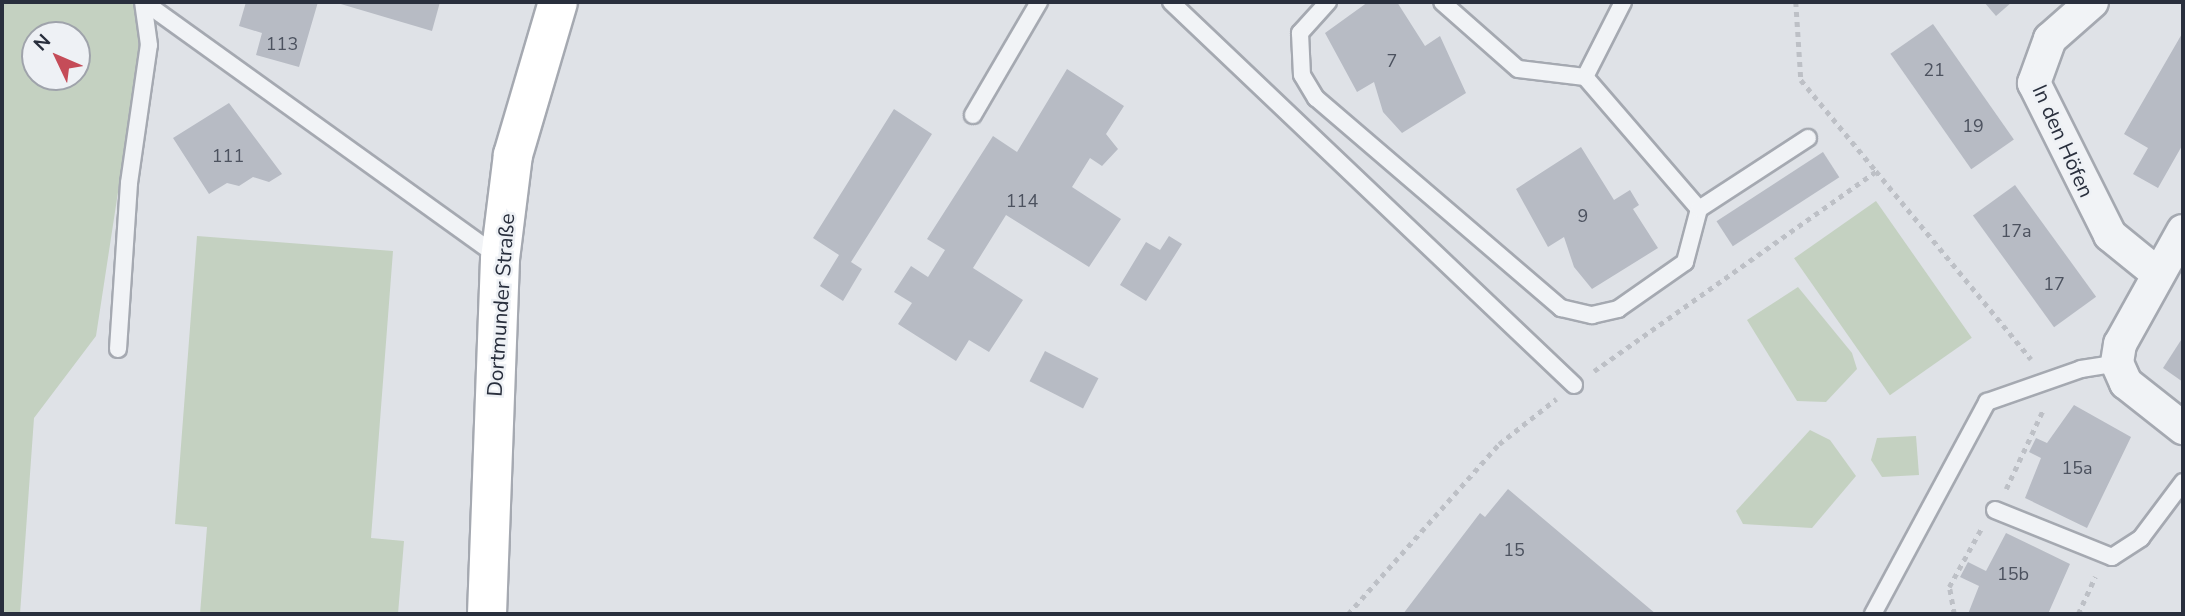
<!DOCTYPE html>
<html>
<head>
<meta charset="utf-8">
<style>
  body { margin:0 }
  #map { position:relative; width:2185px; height:616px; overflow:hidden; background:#dfe2e7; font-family:"Nunito Sans",sans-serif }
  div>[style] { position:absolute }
  .green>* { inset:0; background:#c4d1c1; transform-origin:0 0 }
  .building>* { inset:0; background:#b7bbc4; transform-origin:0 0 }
  .path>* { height:4.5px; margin-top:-2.25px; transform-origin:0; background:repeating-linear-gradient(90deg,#bdc0c6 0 5px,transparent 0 10px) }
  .roads { filter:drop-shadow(2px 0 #a5a9b1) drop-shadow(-2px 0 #a5a9b1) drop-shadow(0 2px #a5a9b1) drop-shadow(0 -2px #a5a9b1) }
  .lane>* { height:16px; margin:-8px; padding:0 8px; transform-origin:8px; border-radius:8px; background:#f1f3f6 }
  .street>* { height:32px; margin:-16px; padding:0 16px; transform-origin:16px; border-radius:16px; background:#f1f3f6 }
  .secondary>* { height:38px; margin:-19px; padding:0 19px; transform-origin:19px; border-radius:19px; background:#fff }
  span { translate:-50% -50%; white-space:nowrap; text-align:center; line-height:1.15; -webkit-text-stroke:5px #eef1f5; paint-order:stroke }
  .number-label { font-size:18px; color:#4c525f }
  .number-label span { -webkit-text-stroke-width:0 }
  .street-label { font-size:21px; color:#292f3d }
  .frame { position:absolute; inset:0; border:4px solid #292f3d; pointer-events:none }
  .north { position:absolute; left:21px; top:21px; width:70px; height:70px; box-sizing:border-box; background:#eef1f5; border:2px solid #9fa3ab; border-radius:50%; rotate:314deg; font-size:19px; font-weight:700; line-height:28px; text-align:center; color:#292f3d }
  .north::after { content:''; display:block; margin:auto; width:24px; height:32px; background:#c54c58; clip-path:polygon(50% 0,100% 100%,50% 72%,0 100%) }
</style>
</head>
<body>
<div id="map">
  <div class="green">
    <i style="clip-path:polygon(evenodd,2px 2px,140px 2px,143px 29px,96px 336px,34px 418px,20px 614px,2px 614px,2px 2px,35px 35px,77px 35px,77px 77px,35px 77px,35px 35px)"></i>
    <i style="left:1876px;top:201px;width:167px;height:100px;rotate:55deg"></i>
    <i style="clip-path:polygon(197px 236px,393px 251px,371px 538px,404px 541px,398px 614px,200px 614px,207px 527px,175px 524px)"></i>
    <i style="clip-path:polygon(1798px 287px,1852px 353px,1857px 369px,1826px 402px,1797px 401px,1747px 320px)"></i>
    <i style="clip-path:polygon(1810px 430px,1830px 440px,1856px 476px,1812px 528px,1743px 524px,1736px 511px)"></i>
    <i style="clip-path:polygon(1916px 436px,1919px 475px,1882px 477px,1871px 460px,1877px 438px)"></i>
  </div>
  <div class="building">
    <i style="clip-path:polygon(246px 2px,318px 2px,299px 67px,256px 55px,262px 33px,239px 26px)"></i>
    <i style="clip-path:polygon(334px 2px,440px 2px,432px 31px)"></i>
    <i style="clip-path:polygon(1368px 2px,1397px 2px,1425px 46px,1440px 36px,1466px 93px,1402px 133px,1383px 112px,1374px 82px,1357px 92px,1325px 33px)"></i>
    <i style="clip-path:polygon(1984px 2px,2012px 2px,1996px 16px)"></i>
    <i style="left:1933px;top:24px;width:141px;height:52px;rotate:55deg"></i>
    <i style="clip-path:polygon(2183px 32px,2183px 144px,2158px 188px,2133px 174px,2148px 148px,2124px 134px)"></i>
    <i style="clip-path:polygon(1067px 69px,1124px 106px,1106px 134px,1118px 149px,1102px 166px,1090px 158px,1072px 187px,1121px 219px,1089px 267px,1006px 215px,973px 268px,1023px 300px,989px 352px,969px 340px,956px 361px,898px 324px,912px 303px,894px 292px,911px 266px,928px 277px,945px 250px,927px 239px,993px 136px,1017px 152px)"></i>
    <i style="clip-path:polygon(229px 103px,282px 174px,269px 182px,253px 177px,239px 186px,227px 183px,209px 194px,173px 138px)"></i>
    <i style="clip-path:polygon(894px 109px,932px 134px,851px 262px,862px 269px,843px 301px,820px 286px,839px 255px,813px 238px)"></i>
    <i style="clip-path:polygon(1581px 147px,1614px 200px,1630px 190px,1639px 205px,1633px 209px,1658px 248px,1592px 289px,1574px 267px,1564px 237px,1548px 247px,1516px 189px)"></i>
    <i style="left:1823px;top:152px;width:30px;height:127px;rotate:57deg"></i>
    <i style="left:2015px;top:185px;width:138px;height:52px;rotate:54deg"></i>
    <i style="clip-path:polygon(1169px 236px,1182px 244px,1146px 301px,1120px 285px,1146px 242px,1160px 250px)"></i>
    <i style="clip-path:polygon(2183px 337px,2183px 382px,2163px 368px)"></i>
    <i style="left:1045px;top:351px;width:60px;height:34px;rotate:27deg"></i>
    <i style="clip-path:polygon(2074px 405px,2131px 437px,2087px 528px,2025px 498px,2041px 458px,2029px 452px,2036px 438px,2047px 443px)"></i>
    <i style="clip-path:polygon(1508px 489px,1656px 614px,1403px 614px,1480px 513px,1485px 517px)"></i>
    <i style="clip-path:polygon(2006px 533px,2070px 564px,2048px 614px,1968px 614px,1979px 586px,1960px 577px,1968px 562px,1986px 571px)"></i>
  </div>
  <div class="path">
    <i style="left:1796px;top:2px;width:78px;rotate:86.3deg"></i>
    <i style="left:1801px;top:80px;width:118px;rotate:50.5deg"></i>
    <i style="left:1594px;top:371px;width:346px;rotate:-35.3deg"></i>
    <i style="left:1876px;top:171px;width:244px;rotate:50.5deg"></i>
    <i style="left:2006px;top:489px;width:89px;rotate:-64.9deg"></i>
    <i style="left:1348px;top:614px;width:227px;rotate:-48.4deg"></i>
    <i style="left:1499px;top:444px;width:73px;rotate:-38.3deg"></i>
    <i style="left:1954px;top:614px;width:27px;rotate:-100deg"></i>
    <i style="left:1949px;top:587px;width:66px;rotate:-61.1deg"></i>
    <i style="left:2078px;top:614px;width:41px;rotate:-65.3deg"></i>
  </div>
  <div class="roads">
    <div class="lane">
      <i style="left:144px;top:2px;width:438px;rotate:35.7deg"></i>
      <i style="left:1171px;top:2px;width:556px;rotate:43.54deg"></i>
      <i style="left:1328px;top:2px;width:42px;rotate:132.1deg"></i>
      <i style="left:1300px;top:33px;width:42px;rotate:87.3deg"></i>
      <i style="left:1302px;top:75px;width:27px;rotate:59deg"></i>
      <i style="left:1316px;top:98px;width:323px;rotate:40.6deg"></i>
      <i style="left:1561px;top:308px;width:32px;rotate:13deg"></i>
      <i style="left:1592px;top:315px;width:27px;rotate:-13deg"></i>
      <i style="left:1618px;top:309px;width:82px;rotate:-35deg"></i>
      <i style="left:1685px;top:262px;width:55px;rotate:-75.2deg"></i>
      <i style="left:1699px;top:209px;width:174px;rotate:-130.8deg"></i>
      <i style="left:1585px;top:77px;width:67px;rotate:-173.2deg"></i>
      <i style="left:1518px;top:69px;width:101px;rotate:-138.6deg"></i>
      <i style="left:1585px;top:77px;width:84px;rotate:-63.1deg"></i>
      <i style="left:973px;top:115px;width:131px;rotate:-59.7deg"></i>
      <i style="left:1699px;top:209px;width:130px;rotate:-33.1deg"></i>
      <i style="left:118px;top:349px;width:166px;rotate:-86.2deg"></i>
      <i style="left:129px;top:183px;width:139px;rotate:-81.8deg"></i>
      <i style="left:149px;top:45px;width:43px;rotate:-97.9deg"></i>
      <i style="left:1995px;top:510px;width:126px;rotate:21.9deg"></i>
      <i style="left:2112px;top:557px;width:35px;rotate:-33deg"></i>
      <i style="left:2141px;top:538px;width:70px;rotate:-53.1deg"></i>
      <i style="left:1873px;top:614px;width:241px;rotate:-61.7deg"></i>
      <i style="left:1987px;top:402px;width:100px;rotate:-19.3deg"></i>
      <i style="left:2081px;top:369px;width:36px;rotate:-9deg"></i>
    </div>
    <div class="street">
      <i style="left:2092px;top:2px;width:56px;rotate:138.6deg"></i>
      <i style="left:2050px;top:39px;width:47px;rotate:110deg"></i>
      <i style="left:2034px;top:83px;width:170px;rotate:63.4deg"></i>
      <i style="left:2110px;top:235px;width:62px;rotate:39.1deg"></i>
      <i style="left:2183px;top:231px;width:129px;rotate:119.1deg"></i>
      <i style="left:2120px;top:344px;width:19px;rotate:99deg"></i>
      <i style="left:2117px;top:363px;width:22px;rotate:66deg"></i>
      <i style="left:2126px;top:383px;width:73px;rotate:38.3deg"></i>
    </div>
    <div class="secondary">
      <i style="left:487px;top:614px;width:355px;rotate:-87.9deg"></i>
      <i style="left:500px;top:259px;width:105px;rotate:-82.9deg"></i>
      <i style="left:513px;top:155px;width:159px;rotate:-73.6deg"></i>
    </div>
  </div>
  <div class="number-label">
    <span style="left:282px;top:44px">113</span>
    <span style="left:1392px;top:61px">7</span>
    <span style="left:1934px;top:70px">21</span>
    <span style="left:1973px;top:126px">19</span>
    <span style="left:228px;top:156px">111</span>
    <span style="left:1022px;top:201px">114</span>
    <span style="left:1583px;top:216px">9</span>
    <span style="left:2016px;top:231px">17a</span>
    <span style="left:2054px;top:284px">17</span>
    <span style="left:2077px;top:468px">15a</span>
    <span style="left:1514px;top:550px">15</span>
    <span style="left:2013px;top:574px">15b</span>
  </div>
  <div class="street-label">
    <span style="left:2063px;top:141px;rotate:66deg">In den Höfen</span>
    <span style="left:501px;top:305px;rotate:-86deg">Dortmunder Straße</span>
  </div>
  <div class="frame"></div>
  <div class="north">N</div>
</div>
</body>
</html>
